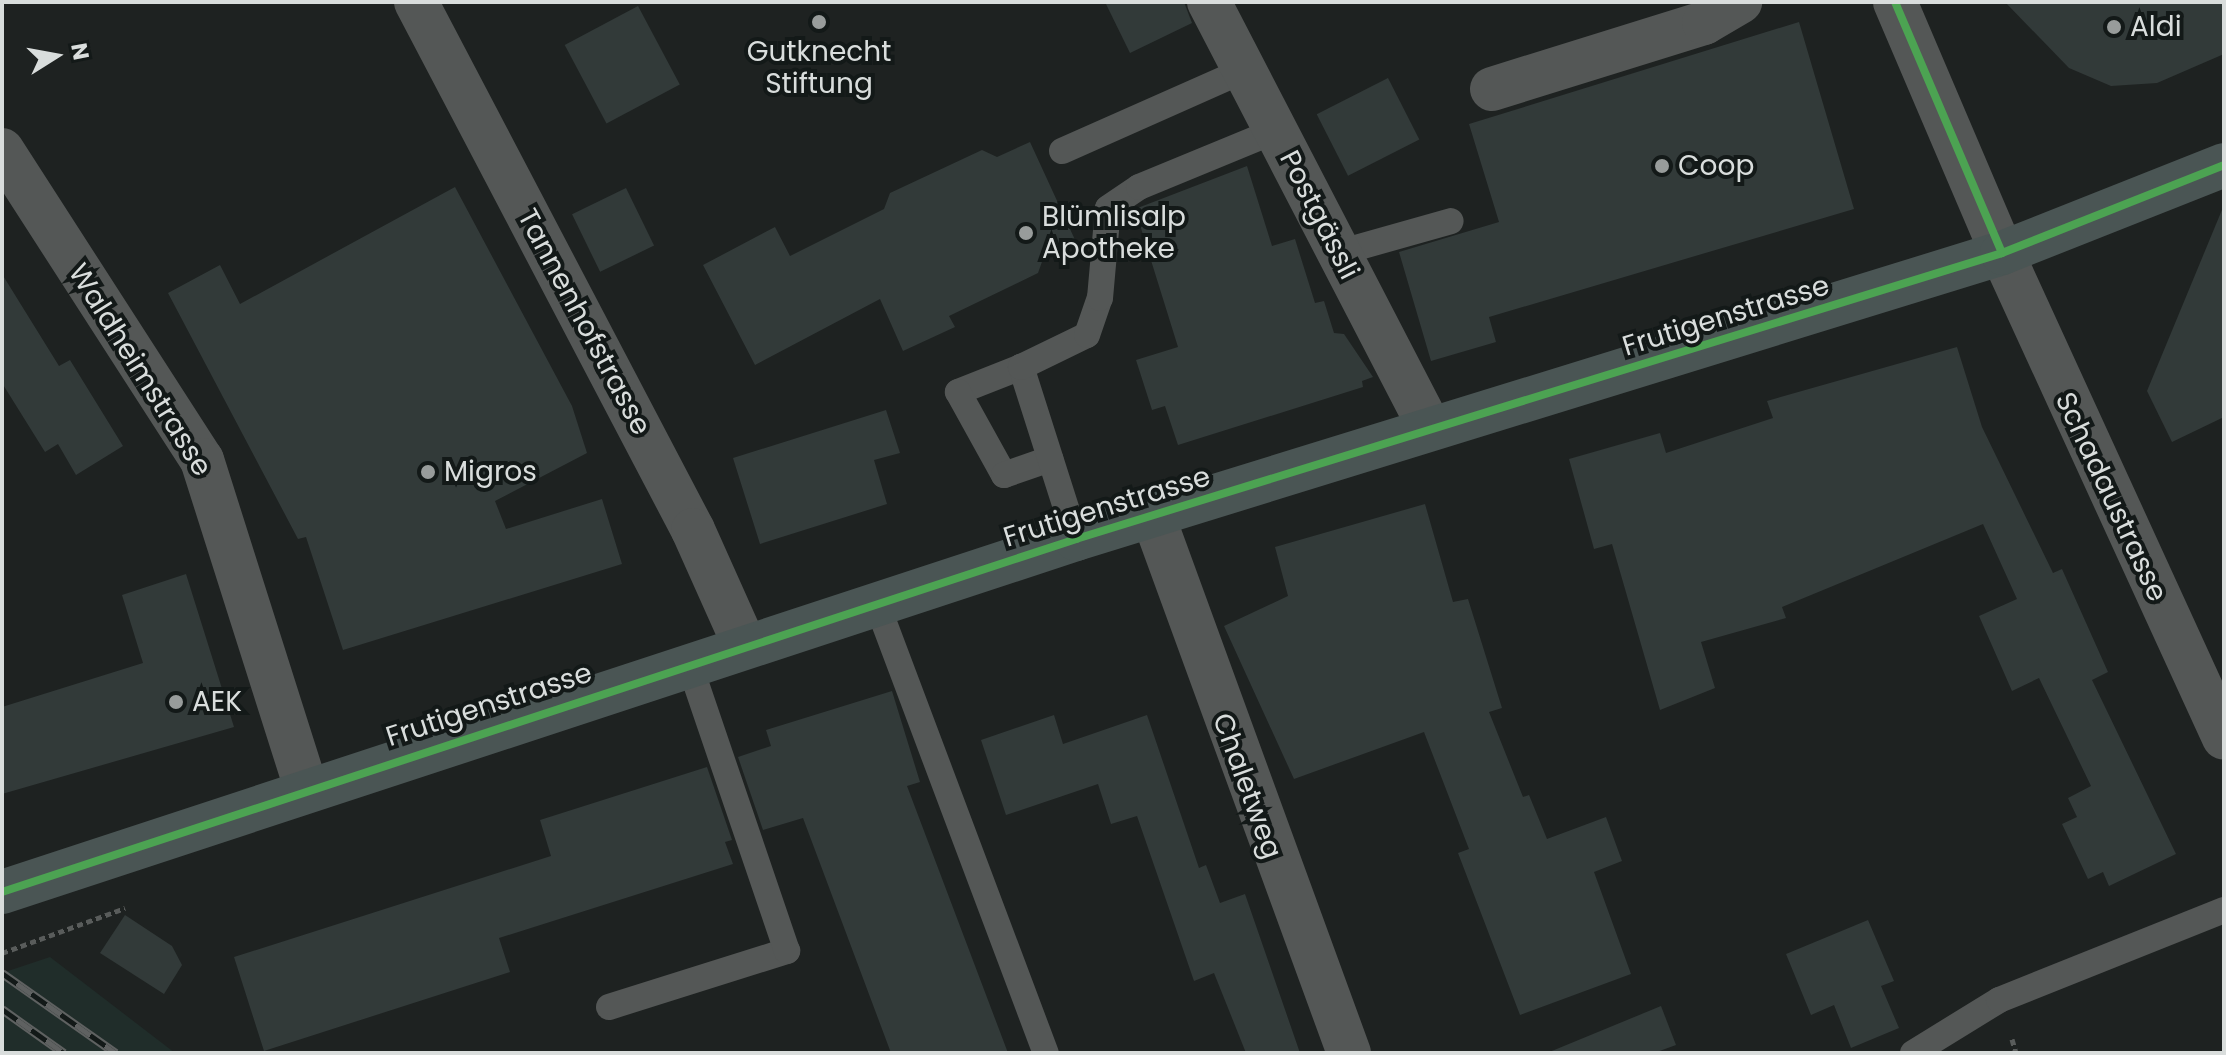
<!DOCTYPE html>
<html>
<head>
<meta charset="utf-8">
<style>
  body { margin:0 }
  #map { position:relative; width:2226px; height:1055px; overflow:hidden; background:#1e2221; font-family:Poppins,sans-serif }
  div>[style] { position:absolute }
  .built>* { inset:0; background:#202d2a }
  .building>* { inset:0; background:#323a39; transform-origin:0 0 }
  .path>* { height:5px; margin-top:-2.5px; transform-origin:0; background:repeating-linear-gradient(90deg,#595c5b 0 6px,transparent 0 10px) }
  .service>* { height:26px; margin:-13px; padding:0 13px; transform-origin:13px; border-radius:13px; background:#545756 }
  .minor>* { height:44px; margin:-22px; padding:0 22px; transform-origin:22px; border-radius:22px; background:#545756 }
  .secondary>* { height:44px; margin:-22px; padding:0 22px; transform-origin:22px; border-radius:22px; background:#545756 }
  .primary>* { height:44px; margin:-22px; padding:0 22px; transform-origin:22px; border-radius:22px; background:#4a5554 }
  .rail>* { height:9px; margin-top:-4.5px; transform-origin:0; background:repeating-linear-gradient(90deg,#131918 0 18px,#5f6161 0 36px); box-sizing:border-box; border-block:2px solid #5f6161 }
  .cycleway>* { height:8px; margin:-4px; padding:0 4px; transform-origin:4px; border-radius:4px; background:#4ca352 }
  .dots>* { width:22px; height:22px; translate:-50% -50%; box-sizing:border-box; border:4px solid #131918; border-radius:50% }
  span { translate:-50% -50%; white-space:nowrap; text-align:center; line-height:1.15; -webkit-text-stroke:8px #131918; paint-order:stroke }
  .poi-label { font-size:28px; color:#d9dddc }
  .left { translate:0 -50%; text-align:left }
  .street-label { font-size:28px; color:#d9dddc }
  .frame { position:absolute; inset:0; border:4px solid #d9dddc; pointer-events:none }
  .north { position:absolute; left:16px; top:16px; width:80px; height:80px; -webkit-text-stroke:6px #131918; paint-order:stroke; rotate:79deg; font-size:22px; font-weight:700; line-height:32px; text-align:center; color:#d9dddc }
  .north::after { content:''; display:block; margin:auto; width:28px; height:36px; background:#d9dddc; clip-path:polygon(50% 0,100% 100%,50% 72%,0 100%) }
</style>
</head>
<body>
<div id="map">
  <div class="built">
    <i style="clip-path:polygon(50px 957px,175px 1053px,2px 1053px,2px 973px)"></i>
  </div>
  <div class="building">
    <i style="clip-path:polygon(1105px 2px,1184px 2px,1192px 23px,1130px 53px)"></i>
    <i style="clip-path:polygon(2005px 2px,2224px 2px,2224px 54px,2157px 83px,2111px 86px,2069px 68px)"></i>
    <i style="left:638px;top:6px;width:89px;height:83px;rotate:62deg"></i>
    <i style="clip-path:polygon(1799px 22px,1854px 209px,1489px 317px,1496px 342px,1431px 361px,1399px 252px,1499px 222px,1469px 124px)"></i>
    <i style="left:1388px;top:78px;width:69px;height:80px;rotate:63deg"></i>
    <i style="clip-path:polygon(1030px 142px,1076px 242px,1043px 259px,1038px 273px,949px 316px,955px 327px,903px 351px,880px 299px,755px 365px,703px 265px,775px 227px,790px 256px,884px 209px,890px 193px,982px 150px,997px 157px)"></i>
    <i style="clip-path:polygon(1247px 166px,1272px 246px,1295px 239px,1315px 303px,1324px 301px,1334px 333px,1344px 334px,1373px 377px,1362px 381px,1363px 387px,1178px 445px,1165px 406px,1152px 410px,1136px 360px,1178px 347px,1135px 209px)"></i>
    <i style="clip-path:polygon(455px 187px,572px 406px,587px 453px,495px 501px,506px 529px,602px 499px,622px 564px,343px 650px,306px 537px,298px 539px,168px 293px,220px 265px,240px 304px)"></i>
    <i style="left:626px;top:188px;width:64px;height:60px;rotate:64deg"></i>
    <i style="clip-path:polygon(2224px 205px,2224px 417px,2172px 442px,2147px 391px)"></i>
    <i style="clip-path:polygon(2px 274px,59px 366px,70px 360px,123px 446px,76px 475px,58px 444px,45px 452px,2px 383px)"></i>
    <i style="clip-path:polygon(1957px 347px,1982px 427px,2053px 573px,2062px 569px,2108px 672px,2092px 680px,2176px 854px,2109px 886px,2103px 872px,2088px 879px,2062px 824px,2077px 817px,2068px 798px,2091px 786px,2039px 678px,2012px 691px,1979px 616px,2017px 599px,1983px 524px,1782px 607px,1786px 618px,1701px 642px,1715px 688px,1660px 710px,1612px 544px,1594px 549px,1569px 459px,1660px 433px,1666px 453px,1773px 418px,1767px 401px)"></i>
    <i style="clip-path:polygon(886px 410px,900px 453px,874px 460px,887px 504px,760px 544px,733px 458px)"></i>
    <i style="clip-path:polygon(1425px 504px,1453px 602px,1468px 599px,1502px 708px,1489px 712px,1523px 797px,1529px 795px,1547px 839px,1606px 817px,1622px 861px,1594px 872px,1631px 974px,1520px 1015px,1458px 853px,1469px 849px,1424px 732px,1294px 779px,1224px 626px,1288px 596px,1275px 547px)"></i>
    <i style="clip-path:polygon(186px 574px,234px 727px,2px 794px,2px 707px,143px 663px,122px 595px)"></i>
    <i style="clip-path:polygon(892px 691px,920px 782px,907px 786px,1008px 1053px,891px 1053px,803px 818px,763px 830px,738px 757px,771px 746px,766px 730px)"></i>
    <i style="clip-path:polygon(1054px 715px,1063px 744px,1147px 715px,1199px 868px,1206px 865px,1220px 903px,1245px 894px,1300px 1053px,1246px 1053px,1214px 973px,1194px 981px,1137px 816px,1111px 824px,1098px 784px,1006px 815px,981px 740px)"></i>
    <i style="clip-path:polygon(707px 767px,732px 840px,725px 842px,733px 864px,499px 938px,510px 972px,264px 1051px,234px 957px,551px 856px,540px 820px)"></i>
    <i style="clip-path:polygon(125px 915px,172px 946px,182px 965px,164px 994px,100px 953px)"></i>
    <i style="clip-path:polygon(1868px 920px,1894px 981px,1881px 986px,1899px 1028px,1851px 1048px,1834px 1005px,1811px 1015px,1786px 954px)"></i>
    <i style="clip-path:polygon(1661px 1006px,1676px 1045px,1654px 1053px,1547px 1053px)"></i>
  </div>
  <div class="path">
    <i style="left:2px;top:953px;width:131px;rotate:-20.1deg"></i>
    <i style="left:2012px;top:1039px;width:15px;rotate:74deg"></i>
  </div>
  <div class="service">
    <i style="left:1062px;top:151px;width:200px;rotate:-23.9deg"></i>
    <i style="left:1338px;top:253px;width:117px;rotate:-15.8deg"></i>
    <i style="left:1021px;top:367px;width:68px;rotate:158.4deg"></i>
    <i style="left:958px;top:392px;width:95px;rotate:61deg"></i>
    <i style="left:1004px;top:475px;width:49px;rotate:-19.2deg"></i>
    <i style="left:1076px;top:539px;width:181px;rotate:-107.7deg"></i>
    <i style="left:1021px;top:367px;width:73px;rotate:-25.9deg"></i>
    <i style="left:1087px;top:335px;width:39px;rotate:-71deg"></i>
    <i style="left:1100px;top:298px;width:90px;rotate:-84.9deg"></i>
    <i style="left:1108px;top:208px;width:37px;rotate:-34deg"></i>
    <i style="left:1139px;top:187px;width:147px;rotate:-22.4deg"></i>
    <i style="left:877px;top:604px;width:480px;rotate:69.4deg"></i>
    <i style="left:609px;top:1007px;width:187px;rotate:-17.5deg"></i>
    <i style="left:787px;top:951px;width:304px;rotate:-108.8deg"></i>
    <i style="left:1913px;top:1053px;width:101px;rotate:-31.6deg"></i>
    <i style="left:1999px;top:1000px;width:242px;rotate:-21.8deg"></i>
  </div>
  <div class="minor">
    <i style="left:416px;top:2px;width:596px;rotate:62.32deg"></i>
    <i style="left:693px;top:530px;width:127px;rotate:65.9deg"></i>
    <i style="left:1209px;top:2px;width:480px;rotate:62.6deg"></i>
    <i style="left:1492px;top:89px;width:222px;rotate:-17.3deg"></i>
    <i style="left:1704px;top:23px;width:42px;rotate:-30.3deg"></i>
    <i style="left:2px;top:150px;width:369px;rotate:57.2deg"></i>
    <i style="left:202px;top:460px;width:343px;rotate:72.4deg"></i>
    <i style="left:2002px;top:253px;width:533px;rotate:65.4deg"></i>
    <i style="left:1153px;top:516px;width:572px;rotate:69.95deg"></i>
  </div>
  <div class="secondary">
    <i style="left:1895px;top:2px;width:273px;rotate:66.9deg"></i>
  </div>
  <div class="primary">
    <i style="left:2px;top:892px;width:1131px;rotate:-18.19deg"></i>
    <i style="left:1076px;top:539px;width:969px;rotate:-17.16deg"></i>
    <i style="left:2002px;top:253px;width:239px;rotate:-21.6deg"></i>
  </div>
  <div class="rail">
    <i style="left:2px;top:973px;width:139px;rotate:35.1deg"></i>
    <i style="left:2px;top:1009px;width:76px;rotate:35.4deg"></i>
  </div>
  <div class="cycleway">
    <i style="left:1895px;top:2px;width:273px;rotate:66.9deg"></i>
    <i style="left:2px;top:892px;width:1131px;rotate:-18.19deg"></i>
    <i style="left:1076px;top:539px;width:969px;rotate:-17.16deg"></i>
    <i style="left:2002px;top:253px;width:239px;rotate:-21.6deg"></i>
  </div>
  <div class="dots">
    <i style="left:819px;top:22px;background:#989c9b"></i>
    <i style="left:2114px;top:27px;background:#989c9b"></i>
    <i style="left:1662px;top:166px;background:#989c9b"></i>
    <i style="left:1026px;top:233px;background:#989c9b"></i>
    <i style="left:428px;top:472px;background:#989c9b"></i>
    <i style="left:176px;top:702px;background:#989c9b"></i>
  </div>
  <div class="poi-label">
    <span class="left" style="left:2130px;top:27px">Aldi</span>
    <span style="left:819px;top:68px">Gutknecht<br>Stiftung</span>
    <span class="left" style="left:1678px;top:166px">Coop</span>
    <span class="left" style="left:1042px;top:233px">Blümlisalp<br>Apotheke</span>
    <span class="left" style="left:444px;top:472px">Migros</span>
    <span class="left" style="left:192px;top:702px">AEK</span>
  </div>
  <div class="street-label">
    <span style="left:1319px;top:215px;rotate:63deg">Postgässli</span>
    <span style="left:1726px;top:316px;rotate:-17deg">Frutigenstrasse</span>
    <span style="left:584px;top:322px;rotate:62deg">Tannenhofstrasse</span>
    <span style="left:140px;top:370px;rotate:58deg">Waldheimstrasse</span>
    <span style="left:2111px;top:497px;rotate:65deg">Schadaustrasse</span>
    <span style="left:1107px;top:507px;rotate:-17deg">Frutigenstrasse</span>
    <span style="left:489px;top:705px;rotate:-18deg">Frutigenstrasse</span>
    <span style="left:1247px;top:786px;rotate:70deg">Chaletweg</span>
  </div>
  <div class="frame"></div>
  <div class="north">N</div>
</div>
</body>
</html>
